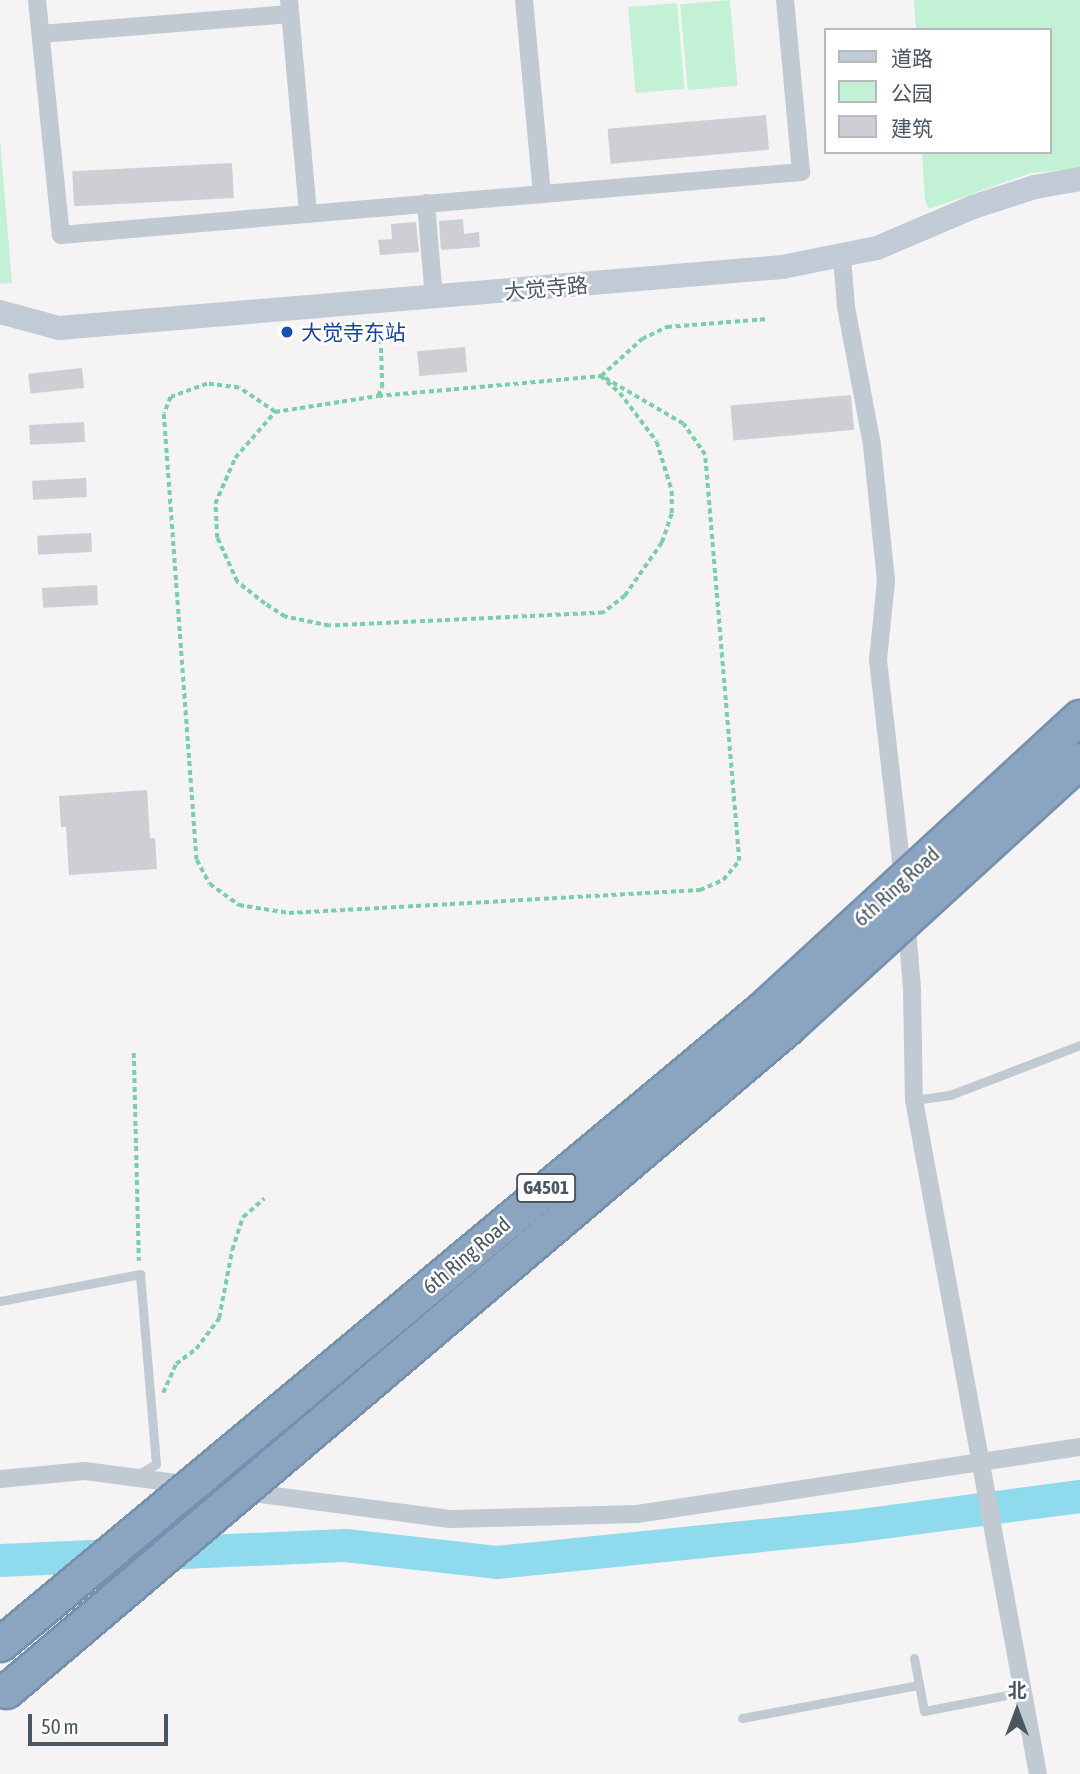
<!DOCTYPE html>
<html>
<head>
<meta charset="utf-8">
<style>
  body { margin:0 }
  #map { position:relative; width:1080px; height:1774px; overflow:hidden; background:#f5f3f3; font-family:"Asap Condensed","Noto Sans SC",sans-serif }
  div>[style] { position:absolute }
  .green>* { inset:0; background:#c3f1d5; transform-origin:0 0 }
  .river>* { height:33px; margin:-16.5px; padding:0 16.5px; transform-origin:16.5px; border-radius:16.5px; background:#90daee }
  .building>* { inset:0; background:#cdcfd5; transform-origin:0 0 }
  .path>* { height:3.5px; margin-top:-1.75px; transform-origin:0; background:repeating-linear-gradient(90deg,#7ad0a6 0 5px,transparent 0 8.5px) }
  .service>* { height:9px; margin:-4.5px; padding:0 4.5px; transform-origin:4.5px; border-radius:4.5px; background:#c1cad2 }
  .minor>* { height:18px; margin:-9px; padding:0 9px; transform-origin:9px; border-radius:9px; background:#c1cad2 }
  .secondary>* { height:24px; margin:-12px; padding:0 12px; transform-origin:12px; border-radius:12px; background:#c1cbd6 }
  .bridges { filter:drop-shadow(2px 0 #7690ad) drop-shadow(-2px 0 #7690ad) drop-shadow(0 2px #7690ad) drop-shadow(0 -2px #7690ad) }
  .motorway-bridge>* { height:33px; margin:-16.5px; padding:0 16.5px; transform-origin:16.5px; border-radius:16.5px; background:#8ba5c1 }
  .dots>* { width:19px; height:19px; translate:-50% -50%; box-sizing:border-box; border:4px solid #fff; border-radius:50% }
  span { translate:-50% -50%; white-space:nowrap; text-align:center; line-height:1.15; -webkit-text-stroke:5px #fff; paint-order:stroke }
  .shield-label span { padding:2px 5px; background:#fff; border:2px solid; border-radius:5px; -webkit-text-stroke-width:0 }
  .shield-label { font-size:19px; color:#4a5661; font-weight:700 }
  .street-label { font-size:21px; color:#4a5661 }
  .transit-label { font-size:21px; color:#164399 }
  .left { translate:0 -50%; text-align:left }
  .legend { position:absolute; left:824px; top:28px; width:228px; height:126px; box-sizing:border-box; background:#fff; border:2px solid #b7bbc0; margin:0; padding:9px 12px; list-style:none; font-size:21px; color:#4a5661 }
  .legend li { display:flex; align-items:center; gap:14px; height:35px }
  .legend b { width:35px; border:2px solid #b7bbc0 }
  .north { position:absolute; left:982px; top:1676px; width:70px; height:70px; -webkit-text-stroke:5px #fff; paint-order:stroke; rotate:0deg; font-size:19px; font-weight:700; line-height:28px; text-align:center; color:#4a5661 }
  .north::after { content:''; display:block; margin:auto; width:24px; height:32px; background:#4a5661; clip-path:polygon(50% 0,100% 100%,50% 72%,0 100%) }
  .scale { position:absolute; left:28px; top:1714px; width:140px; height:32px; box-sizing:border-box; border:4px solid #4a5661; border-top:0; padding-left:9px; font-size:21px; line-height:24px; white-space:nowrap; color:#4a5661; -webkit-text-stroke:5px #fff; paint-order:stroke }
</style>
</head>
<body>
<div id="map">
  <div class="green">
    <i style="left:730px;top:0;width:86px;height:50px;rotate:85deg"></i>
    <i style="clip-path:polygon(914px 0,1080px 0,1080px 168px,1031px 173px,929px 209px,925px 201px,922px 152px,1050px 152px,1050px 30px,916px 30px)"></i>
    <i style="left:677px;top:3px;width:86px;height:49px;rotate:85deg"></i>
    <i style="clip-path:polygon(0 139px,12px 283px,0 284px)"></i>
  </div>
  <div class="river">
    <i style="left:0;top:1560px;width:345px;rotate:-2.5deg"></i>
    <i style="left:345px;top:1545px;width:152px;rotate:6.4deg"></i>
    <i style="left:496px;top:1562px;width:358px;rotate:-5.8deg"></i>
    <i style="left:852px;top:1526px;width:230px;rotate:-7.5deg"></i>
  </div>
  <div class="building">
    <i style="left:766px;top:115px;width:35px;height:159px;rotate:85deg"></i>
    <i style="left:232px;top:163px;width:35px;height:160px;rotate:87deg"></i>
    <i style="clip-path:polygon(463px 219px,464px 234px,479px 232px,480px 247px,441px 250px,439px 221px)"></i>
    <i style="clip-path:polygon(416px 222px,419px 252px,380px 255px,378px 240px,392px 239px,391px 224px)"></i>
    <i style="left:465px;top:347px;width:25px;height:48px;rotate:85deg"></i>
    <i style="left:82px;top:368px;width:20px;height:54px;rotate:84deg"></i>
    <i style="left:851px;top:395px;width:35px;height:121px;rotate:85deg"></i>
    <i style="left:84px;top:422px;width:20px;height:55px;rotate:87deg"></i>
    <i style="left:86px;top:478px;width:19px;height:54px;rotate:87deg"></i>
    <i style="left:91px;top:533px;width:19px;height:54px;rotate:87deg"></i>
    <i style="left:97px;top:585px;width:20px;height:55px;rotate:87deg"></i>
    <i style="clip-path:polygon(147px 790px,150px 838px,155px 838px,157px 869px,69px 875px,66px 827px,61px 827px,59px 796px)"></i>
  </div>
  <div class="path">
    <i style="left:378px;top:396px;width:224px;rotate:-5.1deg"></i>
    <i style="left:601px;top:376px;width:25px;rotate:42deg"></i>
    <i style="left:620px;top:393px;width:61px;rotate:52.9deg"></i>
    <i style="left:657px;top:442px;width:51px;rotate:73deg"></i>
    <i style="left:672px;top:491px;width:23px;rotate:90deg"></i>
    <i style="left:672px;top:514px;width:31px;rotate:109deg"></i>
    <i style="left:662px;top:543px;width:65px;rotate:124.9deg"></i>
    <i style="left:625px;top:596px;width:28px;rotate:142deg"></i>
    <i style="left:603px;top:613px;width:274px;rotate:177.3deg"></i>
    <i style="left:329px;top:626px;width:45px;rotate:-168.4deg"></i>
    <i style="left:285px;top:617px;width:24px;rotate:-147deg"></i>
    <i style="left:265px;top:604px;width:36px;rotate:-142deg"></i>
    <i style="left:237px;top:582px;width:48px;rotate:-114.4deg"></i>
    <i style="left:217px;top:538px;width:34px;rotate:-93deg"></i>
    <i style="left:215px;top:504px;width:50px;rotate:-66.5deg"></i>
    <i style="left:235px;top:458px;width:61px;rotate:-49deg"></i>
    <i style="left:275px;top:412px;width:104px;rotate:-8.8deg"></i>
    <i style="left:378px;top:396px;width:10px;rotate:-66deg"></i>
    <i style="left:382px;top:387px;width:65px;rotate:-91.8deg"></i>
    <i style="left:275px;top:412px;width:43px;rotate:-146.3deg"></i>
    <i style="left:239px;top:388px;width:32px;rotate:-173deg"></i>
    <i style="left:207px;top:384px;width:38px;rotate:160deg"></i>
    <i style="left:171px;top:397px;width:18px;rotate:112deg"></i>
    <i style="left:164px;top:414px;width:447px;rotate:85.8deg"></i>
    <i style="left:197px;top:860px;width:27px;rotate:62deg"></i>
    <i style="left:210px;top:884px;width:36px;rotate:36deg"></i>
    <i style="left:239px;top:905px;width:51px;rotate:9.1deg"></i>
    <i style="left:289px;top:913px;width:412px;rotate:-3.2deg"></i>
    <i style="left:700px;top:890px;width:25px;rotate:-23deg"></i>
    <i style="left:723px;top:880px;width:25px;rotate:-50deg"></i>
    <i style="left:739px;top:861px;width:407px;rotate:-94.8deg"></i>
    <i style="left:705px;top:455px;width:38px;rotate:-125deg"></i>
    <i style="left:683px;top:424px;width:95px;rotate:-149.7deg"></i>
    <i style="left:601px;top:376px;width:55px;rotate:-42.1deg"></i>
    <i style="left:642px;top:339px;width:28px;rotate:-26deg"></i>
    <i style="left:667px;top:327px;width:102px;rotate:-4.5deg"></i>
    <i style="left:134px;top:1053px;width:208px;rotate:88.6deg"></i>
    <i style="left:163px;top:1393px;width:32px;rotate:-66deg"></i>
    <i style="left:176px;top:1364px;width:25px;rotate:-37deg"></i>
    <i style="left:196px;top:1349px;width:39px;rotate:-53deg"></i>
    <i style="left:219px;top:1318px;width:69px;rotate:-79.2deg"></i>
    <i style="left:232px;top:1250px;width:35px;rotate:-72deg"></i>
    <i style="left:243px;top:1217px;width:28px;rotate:-41deg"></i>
  </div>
  <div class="service">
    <i style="left:914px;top:1100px;width:36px;rotate:-8deg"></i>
    <i style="left:950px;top:1095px;width:139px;rotate:-21deg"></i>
    <i style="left:0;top:1301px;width:143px;rotate:-10.9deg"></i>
    <i style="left:140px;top:1274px;width:191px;rotate:85.2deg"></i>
    <i style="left:156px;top:1464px;width:22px;rotate:150deg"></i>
    <i style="left:914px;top:1658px;width:54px;rotate:79.3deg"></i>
    <i style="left:924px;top:1711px;width:101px;rotate:-10.9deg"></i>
    <i style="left:742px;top:1718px;width:180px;rotate:-10.6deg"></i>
  </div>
  <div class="minor">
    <i style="left:37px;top:0;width:236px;rotate:84.2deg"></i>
    <i style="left:61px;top:235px;width:743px;rotate:-4.87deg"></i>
    <i style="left:801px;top:172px;width:173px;rotate:-95.3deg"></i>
    <i style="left:289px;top:0;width:215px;rotate:84.9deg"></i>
    <i style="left:524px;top:0;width:195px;rotate:84.7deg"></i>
    <i style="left:41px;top:34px;width:250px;rotate:-4.6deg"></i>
    <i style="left:426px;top:203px;width:95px;rotate:85.2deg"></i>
    <i style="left:842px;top:257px;width:50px;rotate:85.4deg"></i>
    <i style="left:846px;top:307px;width:140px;rotate:79.3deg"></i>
    <i style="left:872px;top:445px;width:137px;rotate:84.1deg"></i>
    <i style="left:886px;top:581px;width:79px;rotate:95.8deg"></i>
    <i style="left:878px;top:660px;width:222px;rotate:83.5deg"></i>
    <i style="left:906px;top:916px;width:73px;rotate:85.3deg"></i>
    <i style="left:912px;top:989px;width:111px;rotate:89deg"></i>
    <i style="left:914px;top:1100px;width:685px;rotate:79.58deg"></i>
    <i style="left:0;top:1479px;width:85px;rotate:-5.4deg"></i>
    <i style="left:85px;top:1471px;width:368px;rotate:7.5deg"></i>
    <i style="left:450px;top:1519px;width:187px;rotate:-1.5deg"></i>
    <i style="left:637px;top:1514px;width:448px;rotate:-8.6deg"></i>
  </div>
  <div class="secondary">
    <i style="left:0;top:312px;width:61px;rotate:15.2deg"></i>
    <i style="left:59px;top:328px;width:726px;rotate:-4.82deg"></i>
    <i style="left:782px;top:267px;width:97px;rotate:-11.3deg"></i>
    <i style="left:877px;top:248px;width:104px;rotate:-23.1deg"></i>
    <i style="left:973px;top:207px;width:65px;rotate:-17.9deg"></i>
    <i style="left:1035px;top:187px;width:46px;rotate:-10.1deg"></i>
  </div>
  <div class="bridges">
    <div class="motorway-bridge">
      <i style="left:0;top:1644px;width:990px;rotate:-39.8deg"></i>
      <i style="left:761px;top:1010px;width:433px;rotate:-42.6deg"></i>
      <i style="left:6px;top:1691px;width:1026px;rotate:-40.33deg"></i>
      <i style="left:788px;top:1027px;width:396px;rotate:-42.4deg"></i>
    </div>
  </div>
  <div class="dots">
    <i style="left:287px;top:332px;background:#1a4fb4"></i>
  </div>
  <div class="shield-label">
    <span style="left:546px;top:1188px">G4501</span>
  </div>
  <div class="street-label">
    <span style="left:546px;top:288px;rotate:-5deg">大觉寺路</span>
    <span style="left:896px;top:886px;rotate:-42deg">6th Ring Road</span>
    <span style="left:466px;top:1255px;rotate:-40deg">6th Ring Road</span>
  </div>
  <div class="transit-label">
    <span class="left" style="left:301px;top:332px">大觉寺东站</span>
  </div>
  <ul class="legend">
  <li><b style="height:9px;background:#c1cbd6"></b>道路</li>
  <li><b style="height:19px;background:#c3f1d5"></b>公园</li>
  <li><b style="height:19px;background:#cdcfd5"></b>建筑</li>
  </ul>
  <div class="north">北</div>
  <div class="scale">50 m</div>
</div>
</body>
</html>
